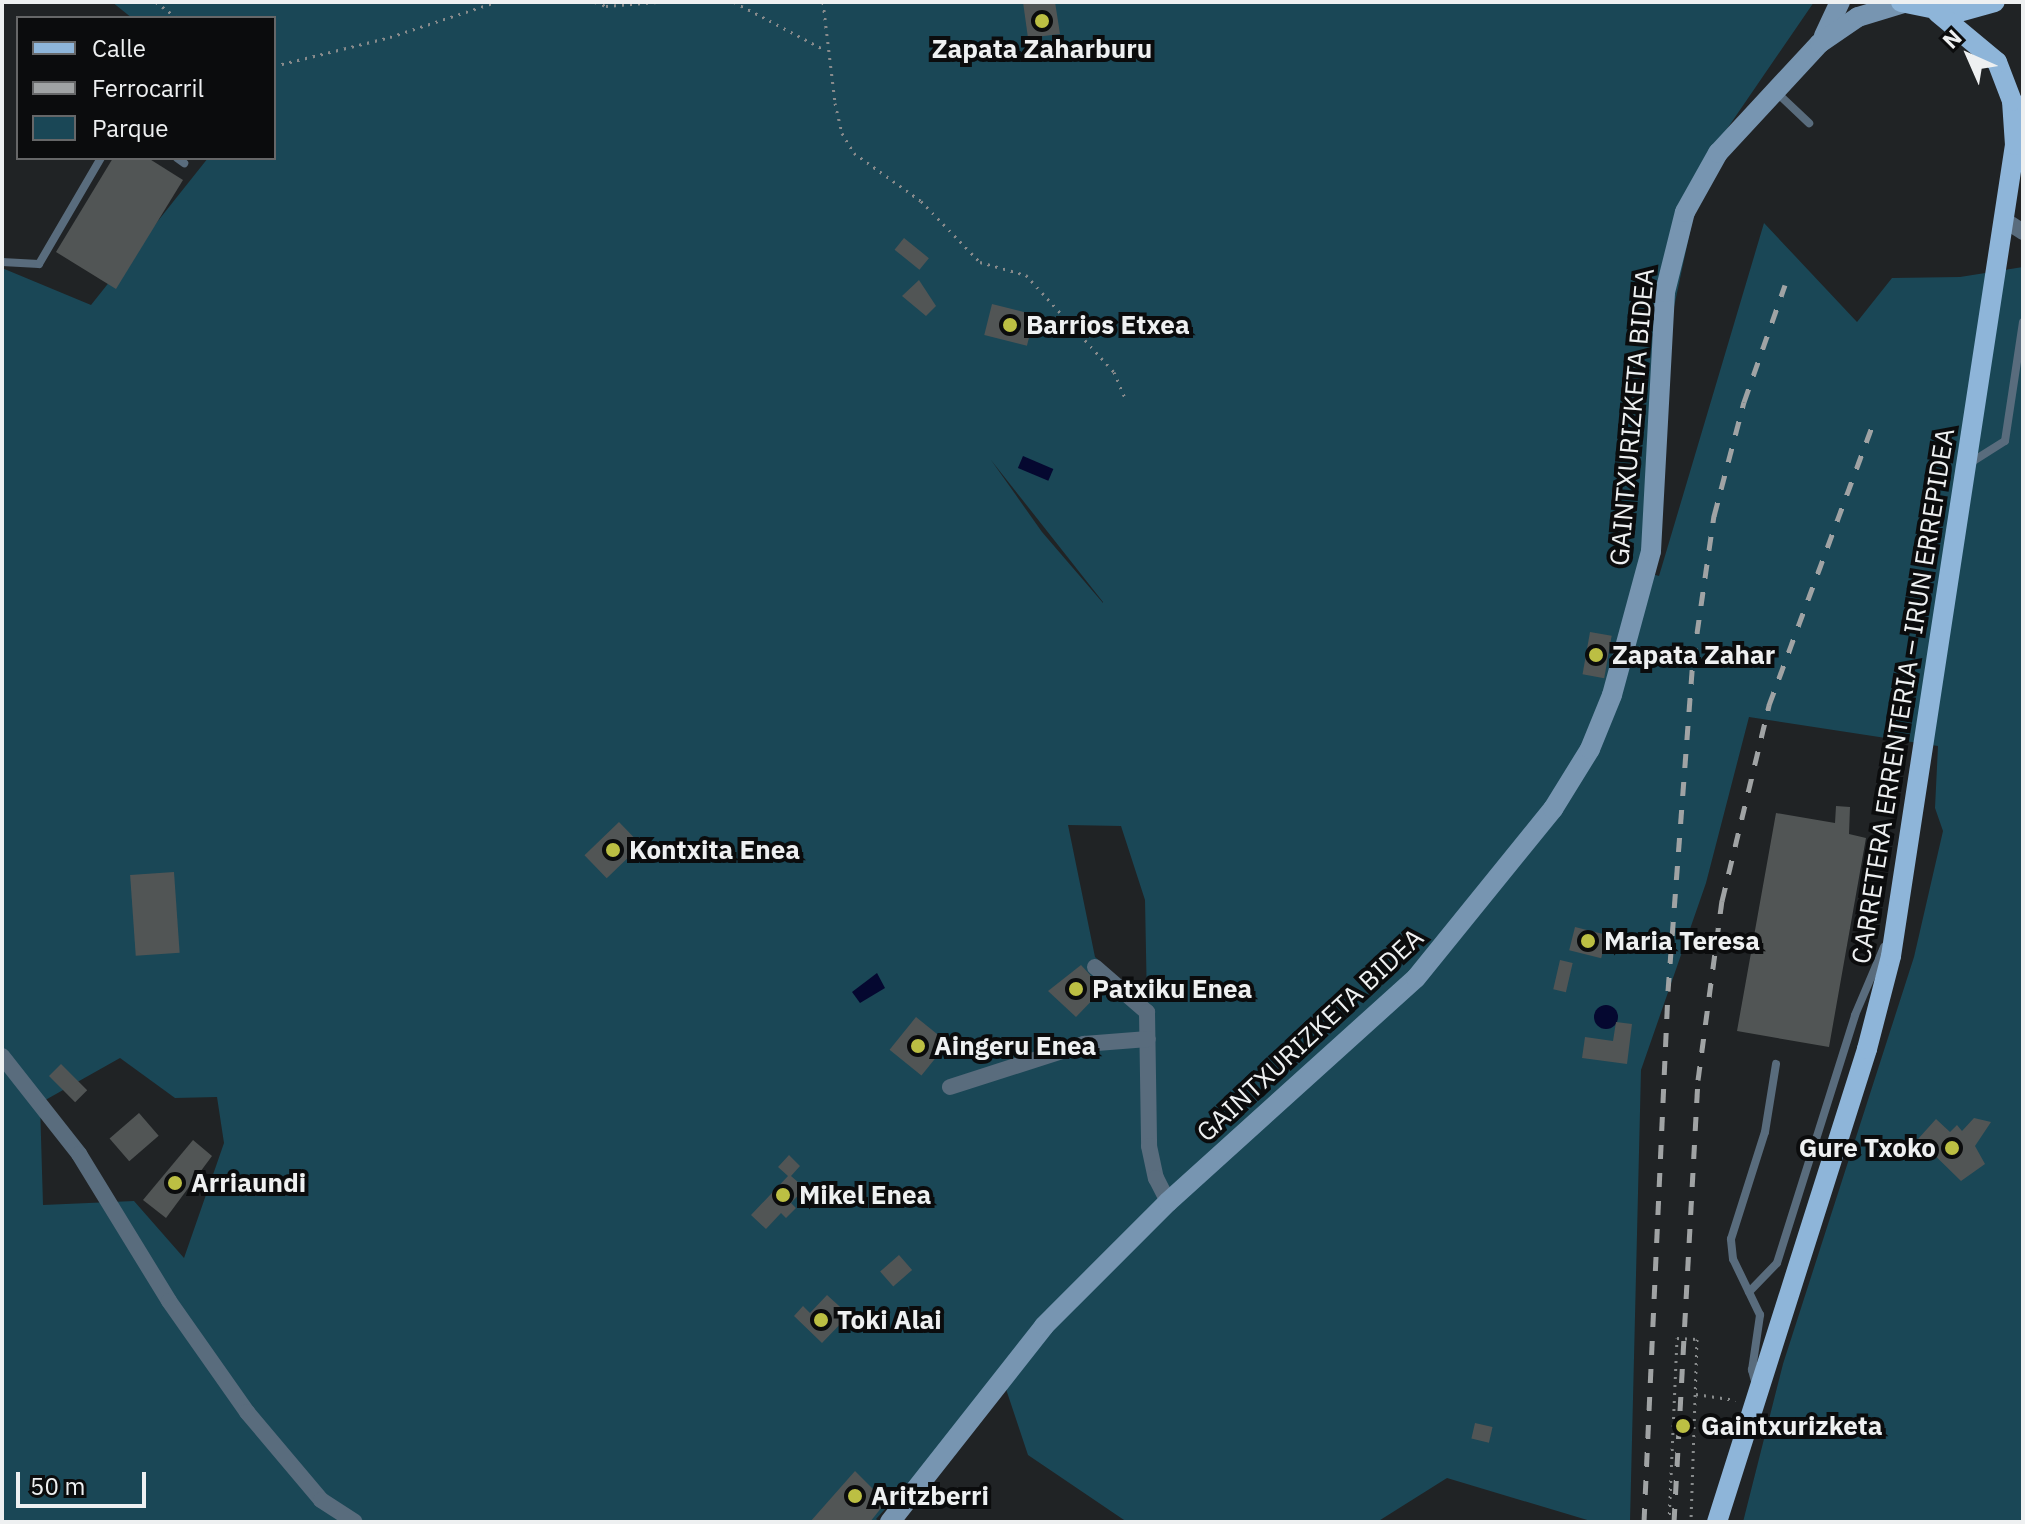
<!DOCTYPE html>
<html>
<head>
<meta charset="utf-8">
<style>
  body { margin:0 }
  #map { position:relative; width:2025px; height:1524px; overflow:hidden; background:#202325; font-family:"IBM Plex Sans",sans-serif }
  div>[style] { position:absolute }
  .green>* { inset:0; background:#1a4756 }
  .water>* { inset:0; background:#050830; transform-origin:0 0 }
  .round { border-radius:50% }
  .building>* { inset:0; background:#515555; transform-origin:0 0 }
  .path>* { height:3px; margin-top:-1.5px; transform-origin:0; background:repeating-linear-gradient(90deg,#888b8c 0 2px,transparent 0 8px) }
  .service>* { height:8px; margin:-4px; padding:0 4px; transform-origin:4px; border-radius:4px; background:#596c7d }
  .minor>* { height:16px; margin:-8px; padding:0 8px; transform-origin:8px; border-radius:8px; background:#596c7d }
  .secondary>* { height:20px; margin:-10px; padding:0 10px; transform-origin:10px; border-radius:10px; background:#7795b1 }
  .primary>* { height:20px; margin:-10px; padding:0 10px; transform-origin:10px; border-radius:10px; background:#8eb5d9 }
  .rail>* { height:5px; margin-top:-2.5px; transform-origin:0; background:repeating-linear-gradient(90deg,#a0a3a4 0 14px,transparent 0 28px) }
  .dots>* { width:22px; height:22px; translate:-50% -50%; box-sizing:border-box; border:4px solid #0b0c0d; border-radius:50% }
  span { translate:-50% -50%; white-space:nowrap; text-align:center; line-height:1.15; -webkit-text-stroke:8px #0b0c0d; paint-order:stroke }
  .poi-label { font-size:26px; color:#eef0f1; font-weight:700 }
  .left { translate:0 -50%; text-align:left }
  .right { translate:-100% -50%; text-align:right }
  .street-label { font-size:26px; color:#eef0f1 }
  .frame { position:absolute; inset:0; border:4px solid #eef0f1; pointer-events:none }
  .legend { position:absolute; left:16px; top:16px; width:260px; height:144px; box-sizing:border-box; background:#0b0c0d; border:2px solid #666768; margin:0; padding:10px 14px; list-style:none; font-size:24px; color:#eef0f1 }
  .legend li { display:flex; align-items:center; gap:16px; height:40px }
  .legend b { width:40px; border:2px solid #666768 }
  .north { position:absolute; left:1929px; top:16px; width:80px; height:80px; -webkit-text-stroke:6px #0b0c0d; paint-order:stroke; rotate:315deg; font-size:22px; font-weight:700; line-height:32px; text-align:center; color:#eef0f1 }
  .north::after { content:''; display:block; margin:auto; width:28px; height:36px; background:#eef0f1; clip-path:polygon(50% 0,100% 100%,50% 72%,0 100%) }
  .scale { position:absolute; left:16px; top:1472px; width:130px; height:36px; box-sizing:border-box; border:4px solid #eef0f1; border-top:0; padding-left:10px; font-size:24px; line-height:28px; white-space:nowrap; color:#eef0f1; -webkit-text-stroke:6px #0b0c0d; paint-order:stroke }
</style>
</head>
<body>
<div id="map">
  <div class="green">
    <i style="clip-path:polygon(evenodd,112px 2px,1814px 2px,1705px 161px,1650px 420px,1645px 572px,1659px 576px,1764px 223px,1857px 322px,1892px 278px,1960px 277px,2023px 267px,2023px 1522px,1743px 1522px,1783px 1364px,1914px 957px,1943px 831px,1935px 808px,1938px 746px,1749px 717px,1706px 883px,1641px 1070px,1630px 1522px,1594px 1522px,1447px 1478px,1377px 1522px,1127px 1522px,1028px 1455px,1003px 1380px,876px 1519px,880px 1522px,2px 1522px,2px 268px,91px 305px,208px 158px,274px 158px,274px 18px,132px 18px,112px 2px,991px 460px,1103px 602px,1103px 603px,1042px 532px,991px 460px,112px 2px,1068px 825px,1121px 826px,1145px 900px,1147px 1004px,1095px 957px,1068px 825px,112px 2px,120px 1058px,175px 1098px,217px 1097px,224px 1143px,184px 1258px,134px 1201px,43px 1205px,40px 1103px,120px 1058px)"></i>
  </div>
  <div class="water">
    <i style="left:1023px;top:456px;width:33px;height:13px;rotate:23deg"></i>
    <i style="clip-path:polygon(877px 973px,885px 988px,860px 1003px,852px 992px)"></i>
    <i class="round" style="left:1594px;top:1005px;width:24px;height:24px"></i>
  </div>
  <div class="building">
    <i style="clip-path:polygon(1023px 2px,1055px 2px,1060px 34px,1028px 38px)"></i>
    <i style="clip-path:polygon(113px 158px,148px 158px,183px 180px,116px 289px,56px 252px)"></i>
    <i style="left:904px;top:238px;width:32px;height:15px;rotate:39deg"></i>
    <i style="clip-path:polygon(919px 280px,936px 306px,926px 316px,902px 296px)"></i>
    <i style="left:992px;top:304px;width:44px;height:32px;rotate:14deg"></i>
    <i style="left:1590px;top:632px;width:22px;height:43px;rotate:10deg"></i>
    <i style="clip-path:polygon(1836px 806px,1850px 807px,1849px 834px,1866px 838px,1829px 1047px,1737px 1031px,1776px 813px,1835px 823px)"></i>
    <i style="left:619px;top:822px;width:32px;height:48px;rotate:46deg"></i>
    <i style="left:174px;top:872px;width:81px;height:44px;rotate:86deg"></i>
    <i style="left:1575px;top:927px;width:33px;height:24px;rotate:14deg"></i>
    <i style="left:1560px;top:960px;width:13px;height:30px;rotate:13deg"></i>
    <i style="clip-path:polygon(1081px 965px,1103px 989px,1076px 1017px,1048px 991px)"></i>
    <i style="left:916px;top:1017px;width:41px;height:42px;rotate:39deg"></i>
    <i style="clip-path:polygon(1616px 1022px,1632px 1024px,1627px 1064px,1582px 1058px,1585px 1037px,1613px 1041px)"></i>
    <i style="left:61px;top:1064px;width:37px;height:17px;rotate:45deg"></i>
    <i style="left:139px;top:1113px;width:30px;height:39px;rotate:49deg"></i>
    <i style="clip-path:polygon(1974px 1118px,1991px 1122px,1975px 1146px,1985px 1164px,1961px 1181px,1918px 1139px,1936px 1119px,1950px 1132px,1957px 1125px,1962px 1131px)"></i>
    <i style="clip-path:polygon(193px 1140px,212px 1156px,166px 1218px,143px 1200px)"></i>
    <i style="clip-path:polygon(789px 1155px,800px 1166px,791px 1176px,805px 1188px,791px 1203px,796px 1208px,786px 1218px,781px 1213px,766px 1229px,751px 1215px,788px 1176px,778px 1167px)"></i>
    <i style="left:899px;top:1255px;width:20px;height:25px;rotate:49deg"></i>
    <i style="clip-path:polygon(827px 1295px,849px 1315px,822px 1343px,794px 1316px,803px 1306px,810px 1313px)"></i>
    <i style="left:1475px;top:1423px;width:18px;height:16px;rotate:13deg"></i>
    <i style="clip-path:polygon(855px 1471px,886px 1502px,870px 1522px,810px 1522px)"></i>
  </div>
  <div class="path">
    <i style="left:156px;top:2px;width:26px;rotate:37deg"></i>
    <i style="left:595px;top:2px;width:12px;rotate:20deg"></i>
    <i style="left:606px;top:6px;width:51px;rotate:-4.5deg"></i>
    <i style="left:734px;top:2px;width:103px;rotate:27.8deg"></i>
    <i style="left:823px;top:2px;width:102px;rotate:83.2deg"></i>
    <i style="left:835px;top:103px;width:31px;rotate:77deg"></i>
    <i style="left:842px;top:133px;width:23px;rotate:59deg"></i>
    <i style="left:854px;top:153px;width:82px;rotate:35.6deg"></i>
    <i style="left:921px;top:201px;width:85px;rotate:46deg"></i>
    <i style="left:980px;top:262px;width:48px;rotate:15.8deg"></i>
    <i style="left:1026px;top:275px;width:131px;rotate:47.8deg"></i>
    <i style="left:1114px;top:372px;width:28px;rotate:67deg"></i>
    <i style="left:274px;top:66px;width:120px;rotate:-14deg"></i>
    <i style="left:390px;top:37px;width:112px;rotate:-18.3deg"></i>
    <i style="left:1696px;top:1394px;width:40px;rotate:8.5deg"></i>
    <i style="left:1669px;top:1522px;width:184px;rotate:-87.5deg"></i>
    <i style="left:1677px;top:1338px;width:20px;rotate:3deg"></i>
    <i style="left:1697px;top:1339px;width:183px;rotate:91.9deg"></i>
  </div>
  <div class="service">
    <i style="left:1775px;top:91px;width:47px;rotate:43.3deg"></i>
    <i style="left:177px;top:158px;width:9px;rotate:36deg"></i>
    <i style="left:2px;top:262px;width:37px;rotate:3deg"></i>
    <i style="left:39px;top:264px;width:123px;rotate:-59.7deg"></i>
    <i style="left:1970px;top:463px;width:41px;rotate:-32.2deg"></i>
    <i style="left:2005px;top:441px;width:120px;rotate:-81.4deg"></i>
    <i style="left:1749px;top:1292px;width:40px;rotate:-46deg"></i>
    <i style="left:1777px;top:1263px;width:260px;rotate:-72.5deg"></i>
    <i style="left:1855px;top:1015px;width:74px;rotate:-66.9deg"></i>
    <i style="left:1756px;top:1385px;width:16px;rotate:-105deg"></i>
    <i style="left:1752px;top:1370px;width:56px;rotate:-81.7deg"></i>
    <i style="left:1760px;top:1315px;width:62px;rotate:-115.7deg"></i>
    <i style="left:1733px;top:1259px;width:20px;rotate:-96deg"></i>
    <i style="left:1731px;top:1239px;width:112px;rotate:-72.4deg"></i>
    <i style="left:1765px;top:1132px;width:69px;rotate:-80.8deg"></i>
  </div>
  <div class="minor">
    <i style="left:2003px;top:219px;width:24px;rotate:33deg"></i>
    <i style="left:1095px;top:967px;width:69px;rotate:40.9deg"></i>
    <i style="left:1147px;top:1012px;width:134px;rotate:89.1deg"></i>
    <i style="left:1149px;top:1146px;width:33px;rotate:78deg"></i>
    <i style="left:1156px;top:1178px;width:27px;rotate:63deg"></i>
    <i style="left:2px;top:1056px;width:125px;rotate:51.8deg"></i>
    <i style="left:79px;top:1154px;width:172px;rotate:58.5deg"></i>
    <i style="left:169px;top:1301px;width:136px;rotate:54.9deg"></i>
    <i style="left:247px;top:1412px;width:115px;rotate:49.9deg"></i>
    <i style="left:321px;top:1500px;width:40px;rotate:32.9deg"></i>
    <i style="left:950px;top:1087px;width:141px;rotate:-17.8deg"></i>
    <i style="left:1084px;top:1044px;width:64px;rotate:-4.5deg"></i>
  </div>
  <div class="secondary">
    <i style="left:1824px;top:36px;width:38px;rotate:-65deg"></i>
    <i style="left:890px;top:1522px;width:249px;rotate:-51.8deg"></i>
    <i style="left:1044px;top:1326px;width:175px;rotate:-45deg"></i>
    <i style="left:1168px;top:1202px;width:334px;rotate:-42.1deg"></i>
    <i style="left:1416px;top:978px;width:218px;rotate:-51deg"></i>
    <i style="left:1553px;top:809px;width:70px;rotate:-58.3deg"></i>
    <i style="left:1590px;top:749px;width:58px;rotate:-67.8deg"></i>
    <i style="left:1612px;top:695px;width:149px;rotate:-74.8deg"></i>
    <i style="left:1651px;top:551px;width:259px;rotate:-86.9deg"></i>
    <i style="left:1665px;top:292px;width:82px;rotate:-76deg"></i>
    <i style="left:1685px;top:212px;width:68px;rotate:-60.8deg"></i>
    <i style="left:1718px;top:153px;width:150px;rotate:-47.2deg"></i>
    <i style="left:1820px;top:43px;width:46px;rotate:-34.4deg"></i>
    <i style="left:1858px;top:17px;width:48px;rotate:-16.9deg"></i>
  </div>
  <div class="primary">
    <i style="left:1901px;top:2px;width:55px;rotate:11.5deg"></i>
    <i style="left:1955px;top:13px;width:41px;rotate:-15.4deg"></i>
    <i style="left:1717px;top:1522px;width:496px;rotate:-72.4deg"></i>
    <i style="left:1867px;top:1049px;width:96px;rotate:-75.5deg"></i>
    <i style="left:1891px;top:956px;width:820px;rotate:-81.31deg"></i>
    <i style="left:2015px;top:145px;width:44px;rotate:-93.9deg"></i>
    <i style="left:2012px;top:101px;width:42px;rotate:-111deg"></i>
    <i style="left:1997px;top:62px;width:77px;rotate:-140.3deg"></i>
  </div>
  <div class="rail">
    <i style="left:1644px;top:1522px;width:532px;rotate:-87.41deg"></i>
    <i style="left:1668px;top:991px;width:331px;rotate:-85.7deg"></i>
    <i style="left:1693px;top:661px;width:147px;rotate:-81.8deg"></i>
    <i style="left:1714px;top:516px;width:118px;rotate:-75.3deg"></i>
    <i style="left:1744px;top:402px;width:124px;rotate:-70.7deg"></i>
    <i style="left:1674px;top:1522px;width:443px;rotate:-86.9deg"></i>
    <i style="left:1698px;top:1080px;width:181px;rotate:-82.4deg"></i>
    <i style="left:1722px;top:901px;width:202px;rotate:-76.5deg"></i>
    <i style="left:1769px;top:705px;width:296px;rotate:-69.7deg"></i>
  </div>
  <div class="dots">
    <i style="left:1042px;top:21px;background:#bcbf43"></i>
    <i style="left:1010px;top:325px;background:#bcbf43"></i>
    <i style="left:1596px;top:655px;background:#bcbf43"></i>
    <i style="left:613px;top:850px;background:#bcbf43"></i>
    <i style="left:1588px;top:941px;background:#bcbf43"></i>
    <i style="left:1076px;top:989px;background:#bcbf43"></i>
    <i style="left:918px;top:1046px;background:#bcbf43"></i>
    <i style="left:1952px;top:1148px;background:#bcbf43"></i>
    <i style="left:175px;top:1183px;background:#bcbf43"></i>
    <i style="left:783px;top:1195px;background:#bcbf43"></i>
    <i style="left:821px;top:1320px;background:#bcbf43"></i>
    <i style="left:1683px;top:1426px;background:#bcbf43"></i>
    <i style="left:855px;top:1496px;background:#bcbf43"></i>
  </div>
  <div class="poi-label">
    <span style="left:1042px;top:49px">Zapata Zaharburu</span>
    <span class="left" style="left:1026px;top:325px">Barrios Etxea</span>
    <span class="left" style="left:1612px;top:655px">Zapata Zahar</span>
    <span class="left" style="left:629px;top:850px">Kontxita Enea</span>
    <span class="left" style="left:1604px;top:941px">Maria Teresa</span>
    <span class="left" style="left:1092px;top:989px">Patxiku Enea</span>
    <span class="left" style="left:934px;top:1046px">Aingeru Enea</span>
    <span class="right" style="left:1936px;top:1148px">Gure Txoko</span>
    <span class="left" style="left:191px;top:1183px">Arriaundi</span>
    <span class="left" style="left:799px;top:1195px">Mikel Enea</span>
    <span class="left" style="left:837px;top:1320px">Toki Alai</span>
    <span class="left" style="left:1701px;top:1426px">Gaintxurizketa</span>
    <span class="left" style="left:871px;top:1496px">Aritzberri</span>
  </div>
  <div class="street-label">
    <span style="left:1632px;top:417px;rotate:-85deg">GAINTXURIZKETA BIDEA</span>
    <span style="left:1903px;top:696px;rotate:-81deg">CARRETERA ERRENTERIA – IRUN ERREPIDEA</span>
    <span style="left:1310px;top:1035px;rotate:-43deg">GAINTXURIZKETA BIDEA</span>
  </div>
  <div class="frame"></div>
  <ul class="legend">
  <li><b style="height:10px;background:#8eb5d9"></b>Calle</li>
  <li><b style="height:10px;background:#a0a3a4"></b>Ferrocarril</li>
  <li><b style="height:22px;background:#1a4756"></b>Parque</li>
  </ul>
  <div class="north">N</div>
  <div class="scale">50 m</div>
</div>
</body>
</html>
